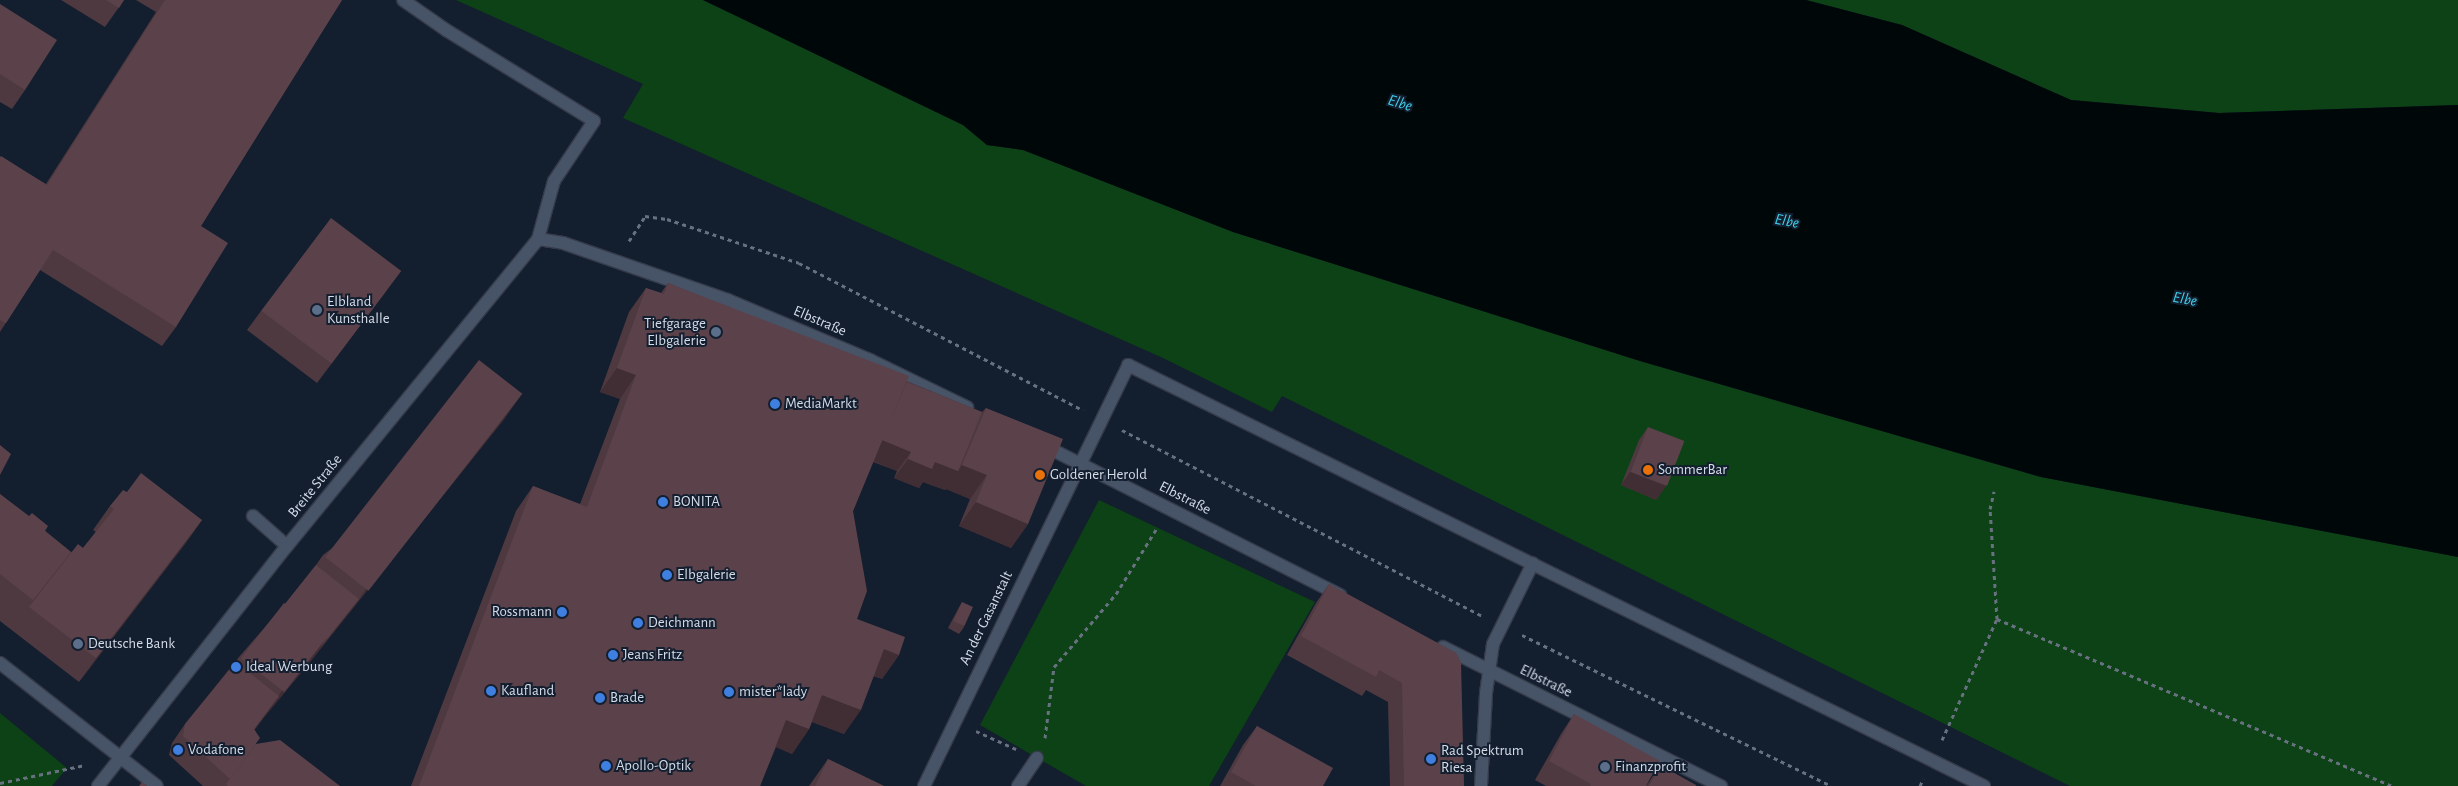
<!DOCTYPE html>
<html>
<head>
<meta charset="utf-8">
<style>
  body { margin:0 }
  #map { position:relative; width:2458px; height:786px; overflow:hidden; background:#131e2f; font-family:"Alegreya Sans",sans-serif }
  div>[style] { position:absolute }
  .green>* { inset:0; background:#0c4215 }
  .water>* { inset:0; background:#000709 }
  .path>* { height:3px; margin-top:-1.5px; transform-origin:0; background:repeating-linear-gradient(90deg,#677180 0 4px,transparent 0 8px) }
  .roads { filter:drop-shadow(1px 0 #343a49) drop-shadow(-1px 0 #343a49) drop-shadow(0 1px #343a49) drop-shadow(0 -1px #343a49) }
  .minor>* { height:12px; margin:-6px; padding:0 6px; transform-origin:6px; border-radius:6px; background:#475367 }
  .wall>* { inset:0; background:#4e3940 }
  .shaded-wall>* { inset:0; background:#402e34 }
  .building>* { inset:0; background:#5b424a; transform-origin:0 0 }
  .dots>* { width:14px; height:14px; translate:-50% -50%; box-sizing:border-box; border:2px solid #131e2f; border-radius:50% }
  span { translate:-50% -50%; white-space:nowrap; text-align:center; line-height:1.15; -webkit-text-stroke:4px #131e2f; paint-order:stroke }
  .poi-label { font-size:15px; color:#d4dce8 }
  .left { translate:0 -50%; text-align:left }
  .right { translate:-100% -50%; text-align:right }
  .street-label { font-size:15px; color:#d4dce8 }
  .water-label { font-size:16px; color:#3fd3ec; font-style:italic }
</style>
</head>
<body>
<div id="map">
  <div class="green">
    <i style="clip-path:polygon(456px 0,703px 0,963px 125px,987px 145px,1023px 150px,1233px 232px,1640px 361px,2041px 477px,2458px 557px,2458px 786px,2070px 786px,1282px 396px,1272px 412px,1163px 358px,623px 118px,643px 84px)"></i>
    <i style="clip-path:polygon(1806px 0,2458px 0,2458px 105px,2219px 113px,2071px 100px,1902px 25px)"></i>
    <i style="clip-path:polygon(1099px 500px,1315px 602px,1209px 786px,1086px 786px,980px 725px)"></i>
    <i style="clip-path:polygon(0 713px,67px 768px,52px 786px,0 786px)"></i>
  </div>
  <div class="water">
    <i style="clip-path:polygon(703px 0,1806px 0,1902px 25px,2071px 100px,2219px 113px,2458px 105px,2458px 557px,2041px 477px,1640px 361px,1233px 232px,1023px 150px,987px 145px,963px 125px)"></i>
  </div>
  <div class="path">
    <i style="left:629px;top:241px;width:30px;rotate:-57deg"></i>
    <i style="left:645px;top:216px;width:22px;rotate:8deg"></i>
    <i style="left:667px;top:219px;width:139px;rotate:18.4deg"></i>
    <i style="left:799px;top:263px;width:320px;rotate:27.4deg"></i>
    <i style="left:1122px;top:430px;width:406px;rotate:27.3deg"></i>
    <i style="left:1997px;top:619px;width:430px;rotate:22.9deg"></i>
    <i style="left:1522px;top:635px;width:344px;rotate:26deg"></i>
    <i style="left:976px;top:731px;width:44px;rotate:24.2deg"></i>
    <i style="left:1045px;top:738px;width:72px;rotate:-82.8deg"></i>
    <i style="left:1054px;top:667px;width:96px;rotate:-49.7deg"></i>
    <i style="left:1116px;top:594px;width:78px;rotate:-58.2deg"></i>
    <i style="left:1942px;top:740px;width:133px;rotate:-65.6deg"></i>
    <i style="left:1997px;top:619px;width:110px;rotate:-93.6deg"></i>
    <i style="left:1990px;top:509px;width:18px;rotate:-77deg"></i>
    <i style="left:0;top:783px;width:87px;rotate:-12deg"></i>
    <i style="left:1920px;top:786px;width:8px;rotate:-67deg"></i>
  </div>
  <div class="roads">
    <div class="minor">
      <i style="left:538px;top:239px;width:25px;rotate:9deg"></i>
      <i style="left:563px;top:243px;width:175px;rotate:19.1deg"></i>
      <i style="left:728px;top:300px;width:154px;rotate:22.9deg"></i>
      <i style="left:870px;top:360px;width:108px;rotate:25.9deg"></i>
      <i style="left:1043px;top:445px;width:333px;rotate:26.8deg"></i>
      <i style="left:253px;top:516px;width:45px;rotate:41.4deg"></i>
      <i style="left:1443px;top:647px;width:311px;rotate:26.6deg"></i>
      <i style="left:0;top:663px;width:199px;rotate:38.1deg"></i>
      <i style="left:98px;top:786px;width:305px;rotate:-51.8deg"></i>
      <i style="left:287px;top:546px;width:397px;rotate:-50.7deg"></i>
      <i style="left:538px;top:239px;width:60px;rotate:-74.6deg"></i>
      <i style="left:554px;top:181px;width:72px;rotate:-56.3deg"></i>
      <i style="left:594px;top:121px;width:174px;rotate:-148.4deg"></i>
      <i style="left:446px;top:30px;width:52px;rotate:-145.1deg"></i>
      <i style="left:924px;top:786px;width:468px;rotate:-64.1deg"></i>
      <i style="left:1128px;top:365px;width:954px;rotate:26.19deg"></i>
      <i style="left:1018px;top:786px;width:34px;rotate:-56deg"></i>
      <i style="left:1481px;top:786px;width:93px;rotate:-86.9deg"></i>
      <i style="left:1486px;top:693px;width:49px;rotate:-81.9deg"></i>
      <i style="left:1493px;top:644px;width:90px;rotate:-63.7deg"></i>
    </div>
  </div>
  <div class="wall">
    <i style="clip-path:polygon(61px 0,124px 0,105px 27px)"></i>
    <i style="clip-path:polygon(136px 0,342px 0,201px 226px,176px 327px,162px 346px,40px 270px,0 332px,0 157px,46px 184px,156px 12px)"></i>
    <i style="clip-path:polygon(0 4px,25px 90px,12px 109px,0 102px)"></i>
    <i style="clip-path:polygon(668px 283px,982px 412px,986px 408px,1028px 524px,1011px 548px,959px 526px,970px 499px,946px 489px,945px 490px,923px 482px,919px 488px,894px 478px,897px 471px,873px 462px,853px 511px,857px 619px,899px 655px,882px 679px,873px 676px,844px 734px,812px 722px,809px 729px,792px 754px,776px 747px,760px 786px,411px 786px,516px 511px,533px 486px,580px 504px,620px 399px,600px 392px,629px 312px,646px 288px,661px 293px)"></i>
    <i style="clip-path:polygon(387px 290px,317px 383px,247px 330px,261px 311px)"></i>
    <i style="clip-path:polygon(505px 418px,310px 662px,265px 716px,255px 729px,256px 744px,340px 786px,203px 786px,169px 755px,172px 743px,185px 724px,239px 657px,285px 604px,316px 565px,323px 555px)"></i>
    <i style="clip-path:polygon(1648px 427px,1666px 486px,1656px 500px,1621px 485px,1639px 440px)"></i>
    <i style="clip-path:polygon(127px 492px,202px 520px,185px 544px,79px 682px,0 621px,0 494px,71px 552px,83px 548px,96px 532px,93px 530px,110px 506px)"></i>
    <i style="clip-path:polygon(1329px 584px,1456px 653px,1464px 786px,1390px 786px,1388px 702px,1366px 690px,1362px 696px,1287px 655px,1316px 603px)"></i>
    <i style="clip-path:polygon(962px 602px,964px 627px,959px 634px,948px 628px,958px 609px)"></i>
    <i style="clip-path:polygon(1574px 714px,1647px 785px,1660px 765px,1696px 786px,1546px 786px,1535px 780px,1561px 734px)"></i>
    <i style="clip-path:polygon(1257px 726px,1323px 786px,1220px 786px,1243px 745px)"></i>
    <i style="clip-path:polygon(828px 759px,884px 786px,809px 786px)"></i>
  </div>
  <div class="shaded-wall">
    <i style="clip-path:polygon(401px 271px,387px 290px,317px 383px,331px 364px)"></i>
    <i style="clip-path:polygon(617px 368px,636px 375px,620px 399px,600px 392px)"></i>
    <i style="clip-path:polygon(522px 394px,505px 418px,310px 662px,265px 716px,241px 748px,282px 691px,359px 599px,366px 589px)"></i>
    <i style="clip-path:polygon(882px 440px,911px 452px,897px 471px,868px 459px)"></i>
    <i style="clip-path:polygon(908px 459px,935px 462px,958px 471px,962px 465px,987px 475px,970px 499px,946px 489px,945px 490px,923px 482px,919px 488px,894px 478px)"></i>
    <i style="clip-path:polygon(1630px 472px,1666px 486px,1656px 500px,1621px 485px)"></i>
    <i style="clip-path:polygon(976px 502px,1028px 524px,1011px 548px,959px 526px)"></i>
    <i style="clip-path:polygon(202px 520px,185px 544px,79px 682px,96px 658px)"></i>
    <i style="clip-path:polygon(884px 649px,899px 655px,882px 679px,867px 673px)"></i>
    <i style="clip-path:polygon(822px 695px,861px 710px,844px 734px,805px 719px)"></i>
    <i style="clip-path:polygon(786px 720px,809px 729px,792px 754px,769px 744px)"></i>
  </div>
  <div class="building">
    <i style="clip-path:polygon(106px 0,124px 0,119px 8px)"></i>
    <i style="clip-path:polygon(165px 0,342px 0,201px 226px,228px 243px,176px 327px,53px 250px,6px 323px,0 320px,0 157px,1px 156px,47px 185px)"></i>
    <i style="clip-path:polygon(0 4px,57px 40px,25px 90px,0 74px)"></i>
    <i style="left:331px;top:218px;width:88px;height:116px;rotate:37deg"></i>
    <i style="clip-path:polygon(668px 283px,909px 376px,853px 511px,867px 591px,857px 619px,905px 637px,899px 655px,884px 649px,861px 710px,822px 695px,809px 729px,786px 720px,760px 786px,419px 786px,533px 486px,587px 507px,636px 375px,617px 368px,646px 288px,664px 294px)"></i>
    <i style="left:479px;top:360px;width:55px;height:250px;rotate:38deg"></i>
    <i style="clip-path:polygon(907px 382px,982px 412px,958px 471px,935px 462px,932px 469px,908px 459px,911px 452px,882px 440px)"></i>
    <i style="clip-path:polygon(986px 408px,1063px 439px,1028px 524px,976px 502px,987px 475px,962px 465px)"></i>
    <i style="left:1648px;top:427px;width:39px;height:48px;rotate:21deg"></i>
    <i style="clip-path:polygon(0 445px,11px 454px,0 475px)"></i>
    <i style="clip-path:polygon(141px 473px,202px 520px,96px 658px,29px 607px,78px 544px,83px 548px,114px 509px,110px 506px,123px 490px,127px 492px)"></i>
    <i style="clip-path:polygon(0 494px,29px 516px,32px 513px,48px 526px,45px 531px,71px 552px,33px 600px,0 574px)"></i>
    <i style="clip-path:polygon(316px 565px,359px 599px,320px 648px,327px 637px,285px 604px)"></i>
    <i style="clip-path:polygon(1329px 584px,1456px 653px,1461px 662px,1464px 786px,1404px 786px,1402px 683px,1379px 670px,1376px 677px,1301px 636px)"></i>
    <i style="left:962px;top:602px;width:12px;height:21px;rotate:24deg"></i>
    <i style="left:284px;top:603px;width:55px;height:70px;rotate:38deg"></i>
    <i style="clip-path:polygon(236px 662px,279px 696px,254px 729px,260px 738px,230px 779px,183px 736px,185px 724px)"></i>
    <i style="clip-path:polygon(1574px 714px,1660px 761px,1646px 786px,1590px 786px,1591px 784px,1549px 761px)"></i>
    <i style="clip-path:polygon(1257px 726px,1333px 768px,1323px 786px,1256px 786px,1231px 772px)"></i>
    <i style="clip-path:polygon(280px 740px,340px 786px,228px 786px,226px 784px,256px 744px)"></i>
    <i style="clip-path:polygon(828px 759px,884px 786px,815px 786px)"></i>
    <i style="clip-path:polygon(1660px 765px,1696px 785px,1696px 786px,1649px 786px)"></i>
    <i style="clip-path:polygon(142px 782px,147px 786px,139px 786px)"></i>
  </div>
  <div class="dots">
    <i style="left:317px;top:310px;background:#5c6f8a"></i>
    <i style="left:716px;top:332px;background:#5c6f8a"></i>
    <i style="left:775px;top:404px;background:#3f7fe0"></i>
    <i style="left:1648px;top:470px;background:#e8710a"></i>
    <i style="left:1040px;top:475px;background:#e8710a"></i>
    <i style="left:663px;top:502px;background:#3f7fe0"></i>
    <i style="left:667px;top:575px;background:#3f7fe0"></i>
    <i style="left:562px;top:612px;background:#3f7fe0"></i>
    <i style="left:638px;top:623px;background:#3f7fe0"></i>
    <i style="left:78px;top:644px;background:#5c6f8a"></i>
    <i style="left:613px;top:655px;background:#3f7fe0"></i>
    <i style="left:236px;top:667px;background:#3f7fe0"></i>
    <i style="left:491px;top:691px;background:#3f7fe0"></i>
    <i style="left:729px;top:692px;background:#3f7fe0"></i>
    <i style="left:600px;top:698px;background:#3f7fe0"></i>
    <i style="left:178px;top:750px;background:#3f7fe0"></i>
    <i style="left:1431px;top:759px;background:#3f7fe0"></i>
    <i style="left:606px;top:766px;background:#3f7fe0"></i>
    <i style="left:1605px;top:767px;background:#5c6f8a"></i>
  </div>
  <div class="poi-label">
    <span class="left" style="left:327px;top:310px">Elbland<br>Kunsthalle</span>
    <span class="right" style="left:706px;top:332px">Tiefgarage<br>Elbgalerie</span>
    <span class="left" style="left:785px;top:404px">MediaMarkt</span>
    <span class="left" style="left:1658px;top:470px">SommerBar</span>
    <span class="left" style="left:1050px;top:475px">Goldener Herold</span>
    <span class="left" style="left:673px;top:502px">BONITA</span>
    <span class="left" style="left:677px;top:575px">Elbgalerie</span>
    <span class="right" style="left:552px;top:612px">Rossmann</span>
    <span class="left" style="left:648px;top:623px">Deichmann</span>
    <span class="left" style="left:88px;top:644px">Deutsche Bank</span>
    <span class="left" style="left:623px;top:655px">Jeans Fritz</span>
    <span class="left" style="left:246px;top:667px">Ideal Werbung</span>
    <span class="left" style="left:501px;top:691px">Kaufland</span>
    <span class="left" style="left:739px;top:692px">mister*lady</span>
    <span class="left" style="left:610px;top:698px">Brade</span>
    <span class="left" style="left:188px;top:750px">Vodafone</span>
    <span class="left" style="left:1441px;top:759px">Rad Spektrum<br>Riesa</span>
    <span class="left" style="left:616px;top:766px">Apollo-Optik</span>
    <span class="left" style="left:1615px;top:767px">Finanzprofit</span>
  </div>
  <div class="street-label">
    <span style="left:820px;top:321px;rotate:23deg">Elbstraße</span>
    <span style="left:315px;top:486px;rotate:-51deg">Breite Straße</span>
    <span style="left:1185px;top:498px;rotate:27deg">Elbstraße</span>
    <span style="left:986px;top:618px;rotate:-64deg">An der Gasanstalt</span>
    <span style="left:1546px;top:681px;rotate:26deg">Elbstraße</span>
  </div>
  <div class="water-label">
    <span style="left:1400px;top:103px;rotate:17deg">Elbe</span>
    <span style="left:1787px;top:221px;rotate:11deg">Elbe</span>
    <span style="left:2185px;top:299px;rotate:11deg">Elbe</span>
  </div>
</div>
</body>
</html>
